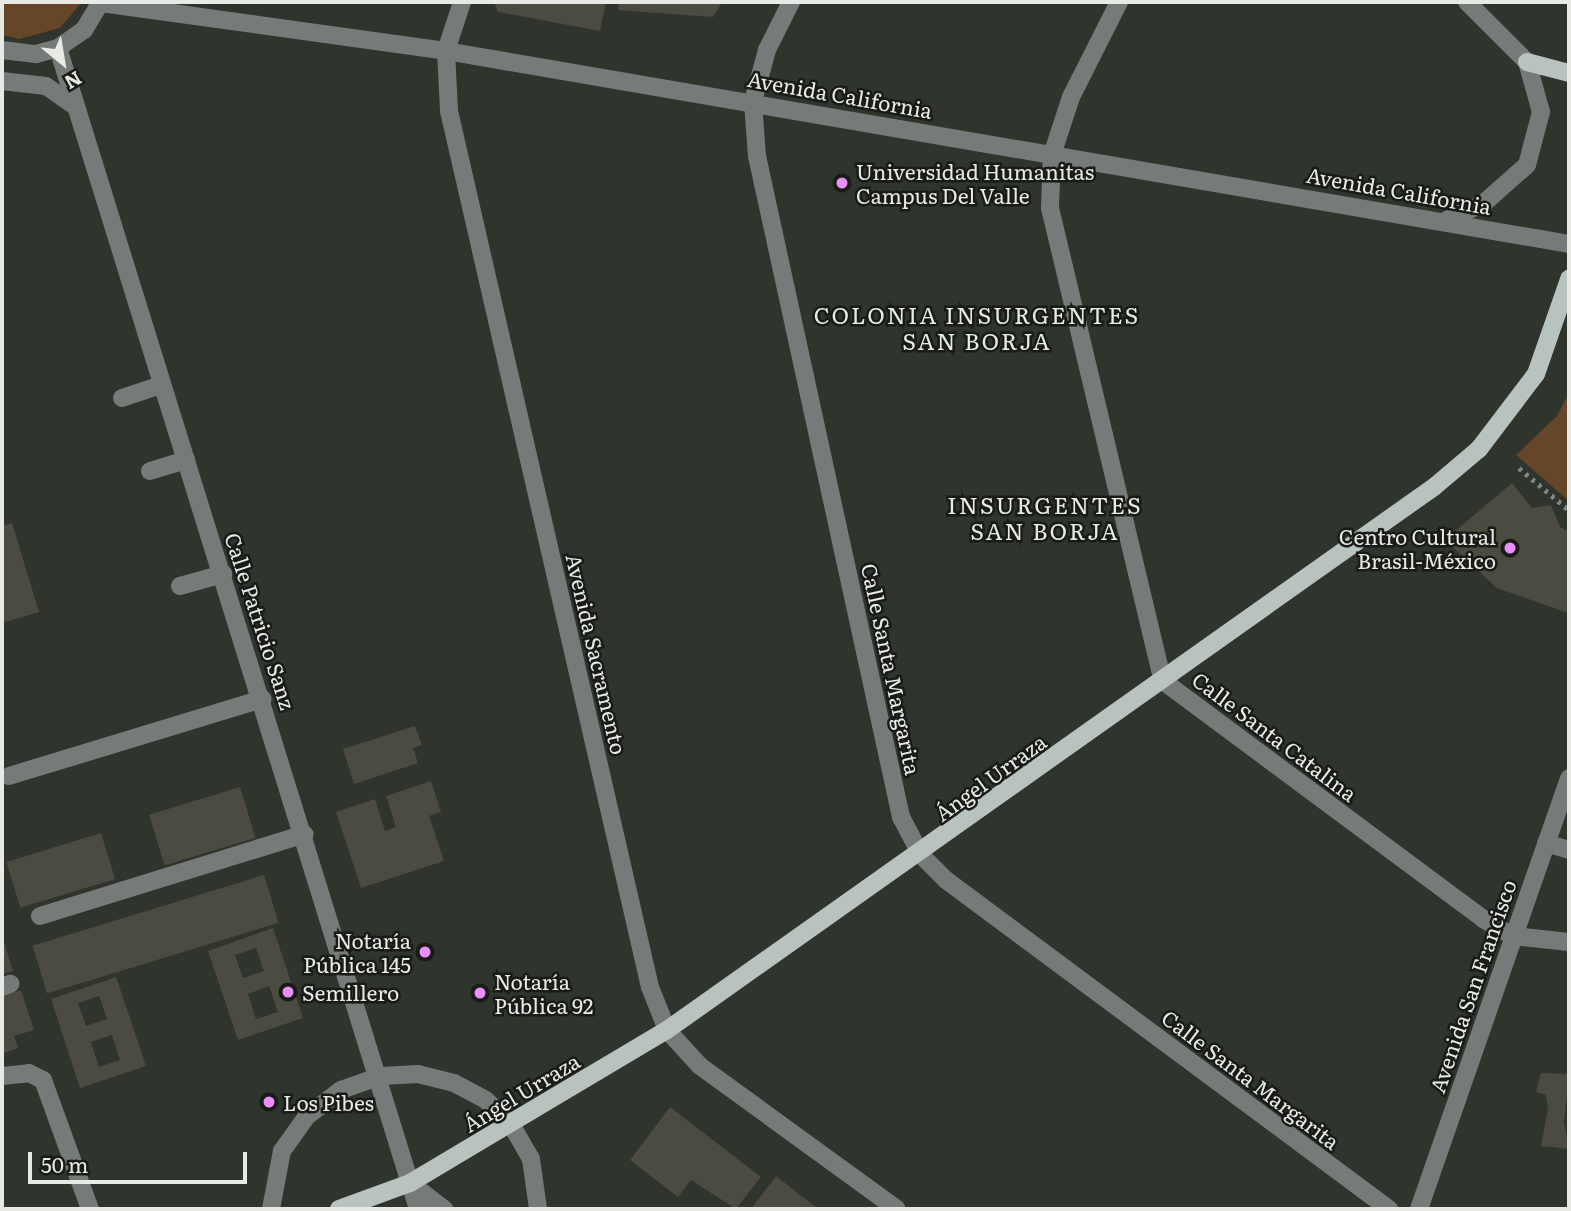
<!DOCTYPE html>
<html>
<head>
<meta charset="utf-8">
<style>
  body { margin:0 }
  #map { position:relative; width:1571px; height:1211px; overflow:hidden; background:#2f342c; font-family:Literata,serif }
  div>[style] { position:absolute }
  .green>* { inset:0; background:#664628 }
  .building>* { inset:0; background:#4c4b41; transform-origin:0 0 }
  .path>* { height:4.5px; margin-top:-2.25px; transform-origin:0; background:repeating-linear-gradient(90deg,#81857f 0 3.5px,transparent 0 8.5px) }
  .minor>* { height:18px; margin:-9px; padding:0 9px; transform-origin:9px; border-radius:9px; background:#767a78 }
  .major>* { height:18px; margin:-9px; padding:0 9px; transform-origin:9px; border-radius:9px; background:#b8c2be }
  .dots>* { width:19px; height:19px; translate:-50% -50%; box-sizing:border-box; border:4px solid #191b17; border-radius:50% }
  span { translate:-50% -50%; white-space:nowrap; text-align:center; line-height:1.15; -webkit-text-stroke:5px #191b17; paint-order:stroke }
  .street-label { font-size:21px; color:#e7eae5 }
  .poi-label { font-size:21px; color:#e7eae5 }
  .left { translate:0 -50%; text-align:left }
  .right { translate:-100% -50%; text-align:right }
  .neighbourhood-label { font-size:23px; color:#e7eae5; letter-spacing:2px }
  .frame { position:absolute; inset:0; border:4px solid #e7eae5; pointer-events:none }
  .north { position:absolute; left:28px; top:28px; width:70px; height:70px; -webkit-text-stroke:5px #191b17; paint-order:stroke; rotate:150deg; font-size:19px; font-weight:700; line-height:28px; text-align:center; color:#e7eae5 }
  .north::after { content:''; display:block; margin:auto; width:24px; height:32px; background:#e7eae5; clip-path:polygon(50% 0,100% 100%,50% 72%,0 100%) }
  .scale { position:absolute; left:28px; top:1152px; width:219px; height:32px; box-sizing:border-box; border:4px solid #e7eae5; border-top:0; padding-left:9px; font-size:21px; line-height:24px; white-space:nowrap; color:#e7eae5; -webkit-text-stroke:5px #191b17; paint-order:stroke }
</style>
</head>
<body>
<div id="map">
  <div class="green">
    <i style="clip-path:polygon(2px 2px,82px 2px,60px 28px,19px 39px,2px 35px)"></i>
    <i style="clip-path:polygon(1569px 393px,1569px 501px,1516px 455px,1557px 416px)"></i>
  </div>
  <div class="building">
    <i style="clip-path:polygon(494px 2px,606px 2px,600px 31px,498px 12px)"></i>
    <i style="clip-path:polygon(619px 2px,722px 2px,713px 17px,618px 10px)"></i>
    <i style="clip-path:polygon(1512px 483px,1532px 508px,1551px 505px,1560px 527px,1569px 532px,1568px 613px,1497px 588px,1445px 540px)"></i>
    <i style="clip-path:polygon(12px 523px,39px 612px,2px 623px,2px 526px)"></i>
    <i style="clip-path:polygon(415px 726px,422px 745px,413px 748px,418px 763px,354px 784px,343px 749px)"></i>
    <i style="clip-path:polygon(431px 781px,441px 812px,429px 816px,444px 861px,361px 888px,336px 812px,375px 799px,385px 831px,396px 827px,386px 796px)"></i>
    <i style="left:240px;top:787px;width:53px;height:95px;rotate:73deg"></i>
    <i style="left:101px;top:833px;width:48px;height:99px;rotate:73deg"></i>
    <i style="left:264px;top:875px;width:50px;height:242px;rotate:73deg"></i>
    <i style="clip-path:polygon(evenodd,273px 928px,303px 1018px,238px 1040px,208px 951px,273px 928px,256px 948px,264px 971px,243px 978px,235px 955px,256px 948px,273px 928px,269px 986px,278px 1012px,256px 1019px,248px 994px,269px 986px)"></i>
    <i style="clip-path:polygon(2px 936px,13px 971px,2px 974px)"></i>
    <i style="clip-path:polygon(evenodd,116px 977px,146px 1066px,80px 1088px,51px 999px,116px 977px,99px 996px,107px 1019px,86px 1026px,78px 1003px,99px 996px,116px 977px,112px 1035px,120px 1060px,99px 1067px,91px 1042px,112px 1035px)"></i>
    <i style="clip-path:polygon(21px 990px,34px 1030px,14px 1036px,18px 1048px,2px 1054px,2px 996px)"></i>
    <i style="clip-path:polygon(1541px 1073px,1569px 1074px,1564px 1122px,1569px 1149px,1541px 1146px,1548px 1107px,1546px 1095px,1536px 1092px)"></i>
    <i style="clip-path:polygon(670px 1107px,761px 1177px,736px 1209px,691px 1180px,678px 1197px,630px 1160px)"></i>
    <i style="clip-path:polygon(776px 1176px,813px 1205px,819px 1209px,751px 1209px)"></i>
  </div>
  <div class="path">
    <i style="left:1519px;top:468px;width:65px;rotate:40deg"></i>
  </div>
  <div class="minor">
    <i style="left:462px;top:2px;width:52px;rotate:108.1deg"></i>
    <i style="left:446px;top:51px;width:60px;rotate:87.1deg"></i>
    <i style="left:449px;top:111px;width:899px;rotate:77.08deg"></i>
    <i style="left:650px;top:987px;width:46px;rotate:68.4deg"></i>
    <i style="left:667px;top:1030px;width:49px;rotate:47.5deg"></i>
    <i style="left:700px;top:1066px;width:243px;rotate:36deg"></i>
    <i style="left:791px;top:2px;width:54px;rotate:116.6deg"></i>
    <i style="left:767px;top:50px;width:54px;rotate:105.1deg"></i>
    <i style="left:753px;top:102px;width:54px;rotate:85.8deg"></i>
    <i style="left:757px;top:156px;width:677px;rotate:77.71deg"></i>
    <i style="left:901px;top:817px;width:43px;rotate:62.2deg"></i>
    <i style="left:921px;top:855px;width:35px;rotate:45deg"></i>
    <i style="left:946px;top:880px;width:552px;rotate:36.6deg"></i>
    <i style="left:1119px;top:2px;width:106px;rotate:116.8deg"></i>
    <i style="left:1071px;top:97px;width:61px;rotate:108.1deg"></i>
    <i style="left:1052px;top:155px;width:53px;rotate:92.2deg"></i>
    <i style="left:1050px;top:208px;width:486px;rotate:76.6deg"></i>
    <i style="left:1163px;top:681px;width:399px;rotate:36.6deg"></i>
    <i style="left:1483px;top:919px;width:34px;rotate:30deg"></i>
    <i style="left:1513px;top:936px;width:56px;rotate:6.1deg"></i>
    <i style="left:101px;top:3px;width:348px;rotate:7.9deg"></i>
    <i style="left:446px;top:51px;width:1139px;rotate:9.75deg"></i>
    <i style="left:58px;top:48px;width:1216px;rotate:72.77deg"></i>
    <i style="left:2px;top:50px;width:34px;rotate:7deg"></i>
    <i style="left:36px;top:54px;width:23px;rotate:-15deg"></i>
    <i style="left:58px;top:48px;width:32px;rotate:-35deg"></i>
    <i style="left:84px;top:30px;width:33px;rotate:-59deg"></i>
    <i style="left:2px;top:81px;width:44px;rotate:6.5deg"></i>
    <i style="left:46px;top:86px;width:37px;rotate:35deg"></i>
    <i style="left:1447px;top:220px;width:41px;rotate:-24.7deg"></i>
    <i style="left:1484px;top:203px;width:57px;rotate:-41.5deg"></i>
    <i style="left:1527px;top:165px;width:55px;rotate:-75.2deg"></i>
    <i style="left:1541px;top:112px;width:52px;rotate:-105.6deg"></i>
    <i style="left:1527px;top:62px;width:85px;rotate:-135deg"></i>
    <i style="left:122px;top:398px;width:41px;rotate:-18.4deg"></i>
    <i style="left:150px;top:471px;width:38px;rotate:-17deg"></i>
    <i style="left:180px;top:586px;width:45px;rotate:-15.6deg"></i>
    <i style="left:9px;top:776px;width:265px;rotate:-16.9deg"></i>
    <i style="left:1546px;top:843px;width:24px;rotate:17deg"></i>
    <i style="left:40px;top:916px;width:277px;rotate:-17.2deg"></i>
    <i style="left:2px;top:987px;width:9px;rotate:-21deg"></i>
    <i style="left:2px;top:1076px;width:27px;rotate:-6deg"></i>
    <i style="left:29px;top:1073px;width:16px;rotate:27deg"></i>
    <i style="left:43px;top:1080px;width:137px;rotate:70deg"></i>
    <i style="left:410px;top:1183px;width:43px;rotate:37.4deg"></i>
    <i style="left:271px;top:1209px;width:59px;rotate:-79.3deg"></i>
    <i style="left:282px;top:1151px;width:43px;rotate:-54.5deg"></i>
    <i style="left:307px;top:1116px;width:43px;rotate:-37.4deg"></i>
    <i style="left:341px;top:1090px;width:42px;rotate:-19.3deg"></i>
    <i style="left:381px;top:1076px;width:37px;rotate:-3deg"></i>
    <i style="left:418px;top:1074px;width:37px;rotate:14deg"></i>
    <i style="left:454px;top:1083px;width:36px;rotate:28deg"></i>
    <i style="left:486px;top:1100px;width:37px;rotate:45deg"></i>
    <i style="left:512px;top:1126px;width:38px;rotate:60deg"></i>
    <i style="left:531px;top:1159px;width:50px;rotate:82deg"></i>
    <i style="left:1419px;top:1209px;width:456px;rotate:-70.8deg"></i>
  </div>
  <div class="major">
    <i style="left:1527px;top:62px;width:43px;rotate:14.7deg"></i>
    <i style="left:339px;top:1209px;width:76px;rotate:-20.1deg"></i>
    <i style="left:410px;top:1183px;width:299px;rotate:-30.8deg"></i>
    <i style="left:667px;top:1030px;width:940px;rotate:-35.3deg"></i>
    <i style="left:1434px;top:487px;width:59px;rotate:-40.2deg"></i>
    <i style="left:1479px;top:449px;width:94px;rotate:-52.8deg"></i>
    <i style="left:1536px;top:374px;width:101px;rotate:-70.8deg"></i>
  </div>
  <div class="dots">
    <i style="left:842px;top:183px;background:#ea8dfd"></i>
    <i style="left:1510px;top:548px;background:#ea8dfd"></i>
    <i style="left:425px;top:952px;background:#ea8dfd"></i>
    <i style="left:288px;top:992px;background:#ea8dfd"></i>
    <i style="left:480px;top:993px;background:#ea8dfd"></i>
    <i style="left:269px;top:1102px;background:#ea8dfd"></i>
  </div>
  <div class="street-label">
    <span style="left:840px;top:94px;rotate:10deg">Avenida California</span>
    <span style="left:1399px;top:190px;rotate:10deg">Avenida California</span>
    <span style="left:261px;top:621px;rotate:72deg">Calle Patricio Sanz</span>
    <span style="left:597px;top:654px;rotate:77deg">Avenida Sacramento</span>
    <span style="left:892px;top:669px;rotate:78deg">Calle Santa Margarita</span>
    <span style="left:1275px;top:736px;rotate:37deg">Calle Santa Catalina</span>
    <span style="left:990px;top:777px;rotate:-36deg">Ángel Urraza</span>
    <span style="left:1472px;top:986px;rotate:-71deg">Avenida San Francisco</span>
    <span style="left:1251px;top:1079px;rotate:37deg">Calle Santa Margarita</span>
    <span style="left:521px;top:1092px;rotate:-31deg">Ángel Urraza</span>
  </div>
  <div class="poi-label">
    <span class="left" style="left:856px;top:183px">Universidad Humanitas<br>Campus Del Valle</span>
    <span class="right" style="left:1496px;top:548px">Centro Cultural<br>Brasil-México</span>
    <span class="right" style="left:411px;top:952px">Notaría<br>Pública 145</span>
    <span class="left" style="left:494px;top:993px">Notaría<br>Pública 92</span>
    <span class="left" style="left:302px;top:992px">Semillero</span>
    <span class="left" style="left:283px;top:1102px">Los Pibes</span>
  </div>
  <div class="neighbourhood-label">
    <span style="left:977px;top:327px">COLONIA INSURGENTES<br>SAN BORJA</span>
    <span style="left:1045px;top:517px">INSURGENTES<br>SAN BORJA</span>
  </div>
  <div class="frame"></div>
  <div class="north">N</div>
  <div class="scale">50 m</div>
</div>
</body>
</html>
